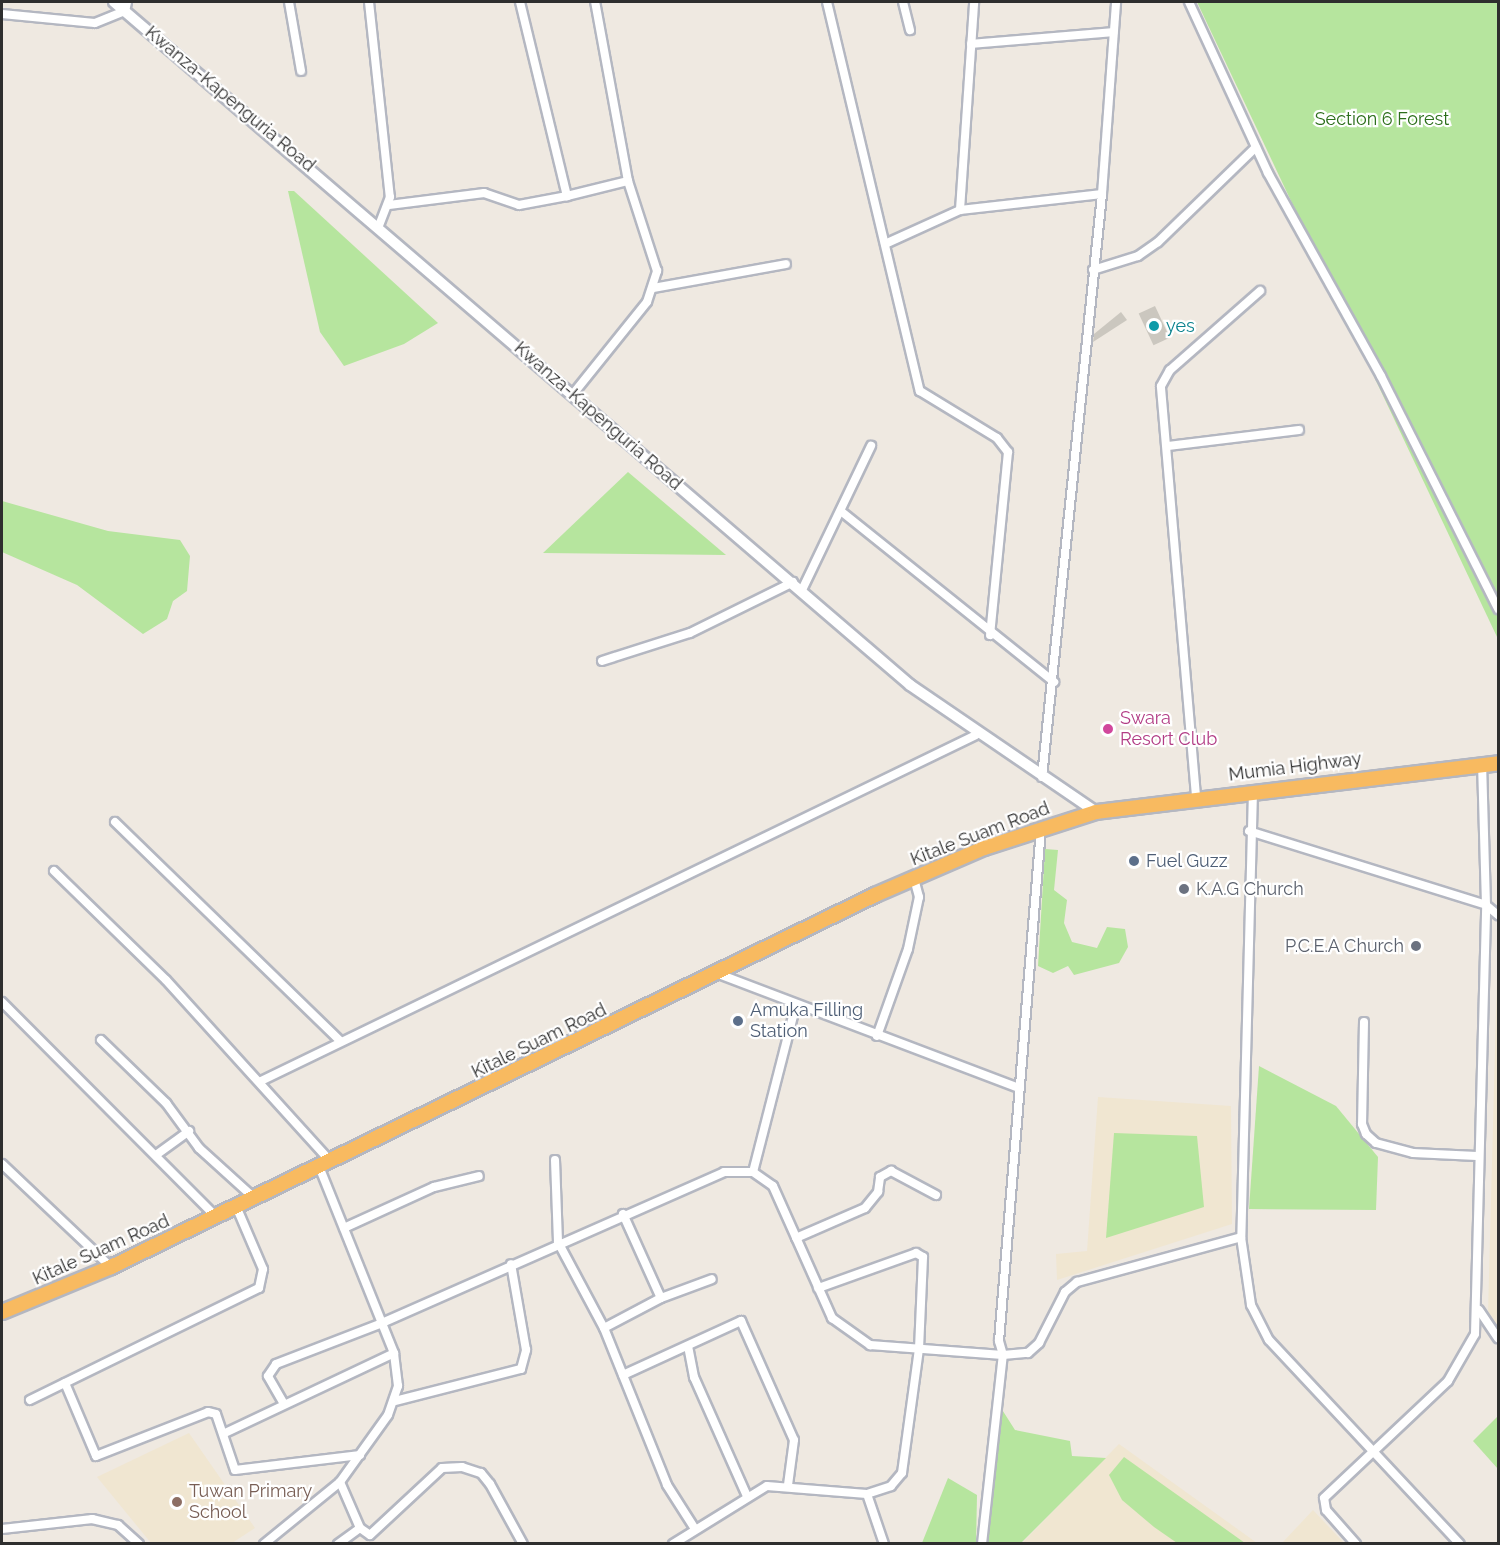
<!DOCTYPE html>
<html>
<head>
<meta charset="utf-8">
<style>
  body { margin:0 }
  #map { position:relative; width:1500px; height:1545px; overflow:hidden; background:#efe9e1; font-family:Raleway,sans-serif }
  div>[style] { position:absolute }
  .education>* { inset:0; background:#f0e6d1 }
  .green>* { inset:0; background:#b6e59e }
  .building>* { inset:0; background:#cbc7bf; transform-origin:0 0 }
  .roads { filter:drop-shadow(2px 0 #b4b7c1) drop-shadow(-2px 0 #b4b7c1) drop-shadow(0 2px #b4b7c1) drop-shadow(0 -2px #b4b7c1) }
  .minor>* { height:8px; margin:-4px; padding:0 4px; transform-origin:4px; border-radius:4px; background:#fff }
  .tertiary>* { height:10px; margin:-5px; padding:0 5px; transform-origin:5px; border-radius:5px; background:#fff }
  .trunk>* { height:14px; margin:-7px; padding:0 7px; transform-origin:7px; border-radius:7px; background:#f8ba60 }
  .dots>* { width:16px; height:16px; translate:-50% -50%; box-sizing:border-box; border:3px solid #fff; border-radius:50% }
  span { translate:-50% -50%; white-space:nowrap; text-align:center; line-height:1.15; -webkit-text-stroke:4.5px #fff; paint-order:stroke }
  .street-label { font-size:18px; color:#2e2e2e }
  .park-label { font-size:18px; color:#2c6e1b }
  .culture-label { font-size:18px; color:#0d838f }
  .left { translate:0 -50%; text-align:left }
  .hotel-label { font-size:18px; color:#b23c85 }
  .service-label { font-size:18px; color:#4e5e75 }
  .worship-label { font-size:18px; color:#5b616d }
  .right { translate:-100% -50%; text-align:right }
  .education-label { font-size:18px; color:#785e54 }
  .frame { position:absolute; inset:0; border:3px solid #2e2e2e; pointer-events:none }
</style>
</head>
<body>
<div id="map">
  <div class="education">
    <i style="clip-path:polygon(1498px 937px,1498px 1326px,1488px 1314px)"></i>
    <i style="clip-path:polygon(1098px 1097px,1231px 1106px,1232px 1224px,1057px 1280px,1056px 1254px,1087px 1251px)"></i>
    <i style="clip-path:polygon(189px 1433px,255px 1528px,232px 1543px,151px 1543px,97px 1477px)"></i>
    <i style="clip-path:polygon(1119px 1444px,1257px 1543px,1021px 1544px)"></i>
    <i style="clip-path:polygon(1313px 1510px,1344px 1543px,1282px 1543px)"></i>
  </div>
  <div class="green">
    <i style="clip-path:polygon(1197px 2px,1498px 2px,1498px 639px)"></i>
    <i style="clip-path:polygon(288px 191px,294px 191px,438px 323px,404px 344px,344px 366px,320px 332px)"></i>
    <i style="clip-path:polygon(628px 472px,726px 555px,543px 553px)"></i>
    <i style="clip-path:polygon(2px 501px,108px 531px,180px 540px,190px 556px,187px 591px,173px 601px,167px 619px,143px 634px,77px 585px,2px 552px)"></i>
    <i style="clip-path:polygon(1045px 849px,1058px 850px,1054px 890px,1067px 900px,1064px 923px,1072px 942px,1097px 948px,1107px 927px,1125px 929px,1128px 947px,1119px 963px,1074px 975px,1068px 966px,1053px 973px,1038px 966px)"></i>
    <i style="clip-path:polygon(1259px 1066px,1336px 1106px,1378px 1157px,1376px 1210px,1249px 1209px)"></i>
    <i style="clip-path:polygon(1114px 1133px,1197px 1136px,1204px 1207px,1106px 1238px)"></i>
    <i style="clip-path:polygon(1001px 1408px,1015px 1430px,1070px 1441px,1072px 1456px,1106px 1458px,1021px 1543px,986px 1543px)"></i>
    <i style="clip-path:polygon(1498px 1416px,1498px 1469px,1473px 1441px)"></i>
    <i style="clip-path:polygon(1124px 1457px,1245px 1543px,1177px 1543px,1154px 1527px,1122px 1500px,1109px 1475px)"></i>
    <i style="clip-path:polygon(948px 1478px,977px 1495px,976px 1543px,922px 1543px)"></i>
  </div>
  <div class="building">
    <i style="left:1155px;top:306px;width:35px;height:18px;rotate:65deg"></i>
    <i style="clip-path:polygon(1121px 312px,1127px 320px,1093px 342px,1094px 334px)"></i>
  </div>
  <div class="roads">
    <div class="minor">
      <i style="left:289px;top:2px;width:70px;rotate:80.1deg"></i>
      <i style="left:369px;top:2px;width:196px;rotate:83.9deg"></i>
      <i style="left:390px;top:197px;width:31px;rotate:111deg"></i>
      <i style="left:520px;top:2px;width:200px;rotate:76.4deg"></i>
      <i style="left:567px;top:196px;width:63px;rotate:-13.8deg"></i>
      <i style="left:827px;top:2px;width:400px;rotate:76.6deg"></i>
      <i style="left:920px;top:391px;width:90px;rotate:31.4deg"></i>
      <i style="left:997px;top:438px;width:18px;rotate:52deg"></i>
      <i style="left:1008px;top:452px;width:184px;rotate:95.6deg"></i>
      <i style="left:903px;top:2px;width:29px;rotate:76deg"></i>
      <i style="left:1189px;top:2px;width:188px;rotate:65.2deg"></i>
      <i style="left:1268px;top:173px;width:232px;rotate:60.9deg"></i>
      <i style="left:1381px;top:376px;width:261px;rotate:63.3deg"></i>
      <i style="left:2px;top:14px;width:93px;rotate:5.5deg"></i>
      <i style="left:95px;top:23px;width:32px;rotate:-22deg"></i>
      <i style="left:125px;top:11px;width:9px;rotate:-77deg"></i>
      <i style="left:971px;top:44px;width:143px;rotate:-4.8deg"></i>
      <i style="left:389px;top:205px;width:96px;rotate:-7.2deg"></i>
      <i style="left:484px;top:193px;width:37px;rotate:19deg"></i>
      <i style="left:519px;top:205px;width:49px;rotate:-10.6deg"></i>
      <i style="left:960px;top:210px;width:208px;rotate:-86.1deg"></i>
      <i style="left:885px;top:244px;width:82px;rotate:-24.4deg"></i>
      <i style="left:960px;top:210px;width:143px;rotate:-6.4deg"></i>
      <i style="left:1093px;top:270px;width:47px;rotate:-17.3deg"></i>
      <i style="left:1138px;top:256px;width:24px;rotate:-35deg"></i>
      <i style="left:1158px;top:242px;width:136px;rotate:-44.1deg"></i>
      <i style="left:653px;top:288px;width:135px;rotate:-10.2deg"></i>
      <i style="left:573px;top:394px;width:118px;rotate:-51.2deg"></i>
      <i style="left:647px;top:302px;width:33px;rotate:-72deg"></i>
      <i style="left:657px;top:271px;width:95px;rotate:-107.9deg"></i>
      <i style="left:628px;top:181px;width:182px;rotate:-100.4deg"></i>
      <i style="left:1168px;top:446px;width:132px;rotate:-7deg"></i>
      <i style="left:842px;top:512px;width:272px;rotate:38.7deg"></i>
      <i style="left:802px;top:590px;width:160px;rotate:-64.4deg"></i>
      <i style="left:602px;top:661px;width:92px;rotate:-17.7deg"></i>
      <i style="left:690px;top:633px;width:115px;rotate:-26.3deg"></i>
      <i style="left:1042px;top:777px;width:586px;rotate:-84.12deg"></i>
      <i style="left:1102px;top:194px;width:193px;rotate:-85.8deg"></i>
      <i style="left:1253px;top:791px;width:446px;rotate:91.5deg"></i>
      <i style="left:1241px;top:1237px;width:69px;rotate:81.6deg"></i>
      <i style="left:1251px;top:1305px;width:39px;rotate:63deg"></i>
      <i style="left:1269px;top:1340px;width:279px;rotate:46.9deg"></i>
      <i style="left:1196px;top:796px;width:411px;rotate:-94.9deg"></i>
      <i style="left:1161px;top:386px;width:18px;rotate:-61deg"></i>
      <i style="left:1170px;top:370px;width:120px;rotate:-41.3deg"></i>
      <i style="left:115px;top:822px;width:314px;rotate:44.2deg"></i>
      <i style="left:1249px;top:831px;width:248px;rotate:17.3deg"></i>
      <i style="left:1486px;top:905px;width:16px;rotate:40deg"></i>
      <i style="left:54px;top:871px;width:156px;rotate:44.2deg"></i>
      <i style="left:166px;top:980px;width:243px;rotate:47.8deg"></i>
      <i style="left:716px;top:973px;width:324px;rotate:20.8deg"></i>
      <i style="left:2px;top:1002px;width:302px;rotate:45.1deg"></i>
      <i style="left:1364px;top:1022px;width:102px;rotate:91.1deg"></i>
      <i style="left:1362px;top:1124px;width:11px;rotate:68deg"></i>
      <i style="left:1366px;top:1134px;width:13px;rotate:42deg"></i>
      <i style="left:1376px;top:1143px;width:38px;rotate:15deg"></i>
      <i style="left:1413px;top:1153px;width:64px;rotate:2.7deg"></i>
      <i style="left:877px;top:1036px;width:92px;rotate:-70.4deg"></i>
      <i style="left:908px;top:949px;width:53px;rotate:-78.1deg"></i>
      <i style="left:919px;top:897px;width:20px;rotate:-105deg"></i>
      <i style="left:101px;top:1040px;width:91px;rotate:44.1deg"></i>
      <i style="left:166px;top:1103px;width:56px;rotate:53.7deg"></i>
      <i style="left:199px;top:1148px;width:73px;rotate:42.2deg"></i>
      <i style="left:261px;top:1081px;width:794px;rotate:-25.82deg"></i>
      <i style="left:156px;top:1155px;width:41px;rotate:-36deg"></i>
      <i style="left:555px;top:1160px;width:82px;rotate:87.9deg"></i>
      <i style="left:558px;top:1242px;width:98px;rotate:61.9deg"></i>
      <i style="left:604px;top:1328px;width:169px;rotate:68.1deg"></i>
      <i style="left:667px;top:1485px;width:52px;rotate:57.5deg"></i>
      <i style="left:2px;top:1164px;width:150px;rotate:43.4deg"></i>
      <i style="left:753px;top:1172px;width:172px;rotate:-75.6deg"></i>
      <i style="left:623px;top:1214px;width:92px;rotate:65.7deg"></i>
      <i style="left:344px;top:1228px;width:99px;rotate:-24.5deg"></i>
      <i style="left:434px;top:1187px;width:46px;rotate:-13.7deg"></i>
      <i style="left:796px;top:1238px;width:75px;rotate:-23.5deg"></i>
      <i style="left:865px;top:1208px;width:21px;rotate:-51deg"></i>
      <i style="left:878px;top:1192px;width:15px;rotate:-82deg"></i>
      <i style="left:880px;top:1177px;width:13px;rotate:-29deg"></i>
      <i style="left:891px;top:1171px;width:51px;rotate:28.1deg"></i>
      <i style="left:1479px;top:1310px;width:34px;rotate:56deg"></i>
      <i style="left:604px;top:1328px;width:64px;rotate:-27.8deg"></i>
      <i style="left:661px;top:1298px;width:54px;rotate:-20.4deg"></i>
      <i style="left:688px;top:1346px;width:32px;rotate:79deg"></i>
      <i style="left:694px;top:1377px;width:130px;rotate:66deg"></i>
      <i style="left:623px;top:1375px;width:130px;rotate:-24.6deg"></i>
      <i style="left:741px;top:1321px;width:130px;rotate:66deg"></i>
      <i style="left:794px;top:1440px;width:45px;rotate:97.6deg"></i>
      <i style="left:65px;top:1383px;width:79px;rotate:67deg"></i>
      <i style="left:96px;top:1456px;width:120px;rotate:-21.4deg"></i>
      <i style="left:208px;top:1412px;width:8px;rotate:14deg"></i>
      <i style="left:216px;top:1414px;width:59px;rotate:71.3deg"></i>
      <i style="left:235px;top:1470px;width:126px;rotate:-6.8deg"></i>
      <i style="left:30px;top:1400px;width:255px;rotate:-26.1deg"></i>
      <i style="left:259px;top:1288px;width:19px;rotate:-78deg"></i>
      <i style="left:263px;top:1269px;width:69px;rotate:-113.2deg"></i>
      <i style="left:395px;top:1401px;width:130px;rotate:-14.3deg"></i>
      <i style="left:521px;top:1369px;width:20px;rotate:-75deg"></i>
      <i style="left:526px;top:1350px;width:87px;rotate:-99.9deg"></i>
      <i style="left:284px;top:1404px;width:32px;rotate:-120deg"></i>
      <i style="left:268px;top:1376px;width:14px;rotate:-56deg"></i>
      <i style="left:276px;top:1364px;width:114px;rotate:-21.1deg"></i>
      <i style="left:382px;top:1323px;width:374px;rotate:-23.8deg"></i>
      <i style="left:724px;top:1172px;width:29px"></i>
      <i style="left:753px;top:1172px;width:24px;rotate:35deg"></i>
      <i style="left:773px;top:1186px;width:145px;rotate:65.9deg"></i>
      <i style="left:832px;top:1318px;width:47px;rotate:35.4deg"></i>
      <i style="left:870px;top:1345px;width:133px;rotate:4.3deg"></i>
      <i style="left:1003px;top:1355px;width:25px;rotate:-5deg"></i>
      <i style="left:1028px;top:1353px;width:15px;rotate:-42deg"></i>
      <i style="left:1039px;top:1343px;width:57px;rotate:-63deg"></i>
      <i style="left:1065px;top:1292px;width:16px;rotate:-40deg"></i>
      <i style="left:1077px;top:1282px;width:170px;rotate:-15.3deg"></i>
      <i style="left:225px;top:1433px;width:187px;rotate:-25.3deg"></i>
      <i style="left:340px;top:1482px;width:50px;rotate:66.5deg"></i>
      <i style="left:360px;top:1528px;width:12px;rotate:35deg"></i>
      <i style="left:370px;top:1535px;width:98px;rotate:-42.9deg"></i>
      <i style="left:442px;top:1468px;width:20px;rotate:-3deg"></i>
      <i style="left:462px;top:1467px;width:20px;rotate:18deg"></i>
      <i style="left:481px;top:1473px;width:14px;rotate:51deg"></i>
      <i style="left:490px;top:1484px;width:68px;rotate:61.2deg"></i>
      <i style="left:867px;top:1494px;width:53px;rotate:71.2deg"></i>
      <i style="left:2px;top:1529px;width:91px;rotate:-6.3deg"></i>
      <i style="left:92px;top:1519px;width:27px;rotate:13deg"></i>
      <i style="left:118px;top:1525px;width:28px;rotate:42deg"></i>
      <i style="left:264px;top:1544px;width:98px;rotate:-39.2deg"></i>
      <i style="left:340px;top:1482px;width:82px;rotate:-54.4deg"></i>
      <i style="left:388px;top:1415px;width:31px;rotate:-71deg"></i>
      <i style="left:398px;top:1386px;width:33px;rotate:-97deg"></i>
      <i style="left:394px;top:1353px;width:201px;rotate:-111.9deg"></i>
      <i style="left:338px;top:1544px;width:27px;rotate:-36deg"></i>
      <i style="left:673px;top:1544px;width:110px;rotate:-31.7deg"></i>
      <i style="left:767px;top:1486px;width:100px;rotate:4.6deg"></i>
      <i style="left:867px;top:1494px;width:25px;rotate:-18deg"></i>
      <i style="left:891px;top:1486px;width:17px;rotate:-50deg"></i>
      <i style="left:902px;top:1473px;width:125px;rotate:-82.2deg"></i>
      <i style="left:919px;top:1349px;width:92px;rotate:-87.5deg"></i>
      <i style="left:923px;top:1257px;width:8px;rotate:-150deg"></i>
      <i style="left:916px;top:1253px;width:104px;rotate:160.3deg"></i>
      <i style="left:982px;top:1544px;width:190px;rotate:-83.7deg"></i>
      <i style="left:1003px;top:1355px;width:15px;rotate:-106deg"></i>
      <i style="left:999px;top:1341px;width:514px;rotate:-85.31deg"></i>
      <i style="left:1356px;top:1544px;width:45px;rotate:-131.4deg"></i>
      <i style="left:1326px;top:1510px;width:12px;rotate:-99deg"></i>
      <i style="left:1324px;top:1498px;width:170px;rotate:-43.3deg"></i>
      <i style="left:1448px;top:1381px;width:54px;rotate:-60.1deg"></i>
      <i style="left:1475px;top:1334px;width:429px;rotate:-88.5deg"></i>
      <i style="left:1486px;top:905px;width:140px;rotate:-91.6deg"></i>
    </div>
    <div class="tertiary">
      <i style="left:114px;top:2px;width:1049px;rotate:40.63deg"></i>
      <i style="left:910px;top:685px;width:225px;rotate:34.3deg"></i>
    </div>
    <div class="trunk">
      <i style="left:2px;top:1312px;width:118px;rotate:-22.4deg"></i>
      <i style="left:111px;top:1267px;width:850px;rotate:-25.96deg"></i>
      <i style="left:875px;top:895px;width:119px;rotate:-23.3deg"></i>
      <i style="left:984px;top:848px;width:118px;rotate:-17.8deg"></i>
      <i style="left:1096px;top:812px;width:405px;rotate:-6.9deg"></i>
    </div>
  </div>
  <div class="dots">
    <i style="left:1154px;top:326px;background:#0f9aa8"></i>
    <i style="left:1108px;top:729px;background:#d1479c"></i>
    <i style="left:1134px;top:861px;background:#5c6f8a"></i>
    <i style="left:1184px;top:889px;background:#6b7280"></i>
    <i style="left:1416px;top:946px;background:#6b7280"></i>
    <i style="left:738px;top:1021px;background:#5c6f8a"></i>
    <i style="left:177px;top:1502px;background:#8d6e63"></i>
  </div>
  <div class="street-label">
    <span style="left:230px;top:99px;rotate:40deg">Kwanza-Kapenguria Road</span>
    <span style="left:598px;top:416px;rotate:41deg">Kwanza-Kapenguria Road</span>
    <span style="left:1295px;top:767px;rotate:-7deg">Mumia Highway</span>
    <span style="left:980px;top:834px;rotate:-21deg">Kitale Suam Road</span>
    <span style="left:539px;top:1041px;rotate:-26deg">Kitale Suam Road</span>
    <span style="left:101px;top:1250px;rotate:-24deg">Kitale Suam Road</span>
  </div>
  <div class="park-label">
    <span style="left:1382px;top:119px">Section 6 Forest</span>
  </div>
  <div class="culture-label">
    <span class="left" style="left:1166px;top:326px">yes</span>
  </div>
  <div class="hotel-label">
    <span class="left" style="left:1120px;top:729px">Swara<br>Resort Club</span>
  </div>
  <div class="service-label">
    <span class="left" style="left:1146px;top:861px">Fuel Guzz</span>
    <span class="left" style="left:750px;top:1021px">Amuka Filling<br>Station</span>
  </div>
  <div class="worship-label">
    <span class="left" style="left:1196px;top:889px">K.A.G Church</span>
    <span class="right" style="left:1404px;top:946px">P.C.E.A Church</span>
  </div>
  <div class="education-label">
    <span class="left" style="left:189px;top:1502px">Tuwan Primary<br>School</span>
  </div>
  <div class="frame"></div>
</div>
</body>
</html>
